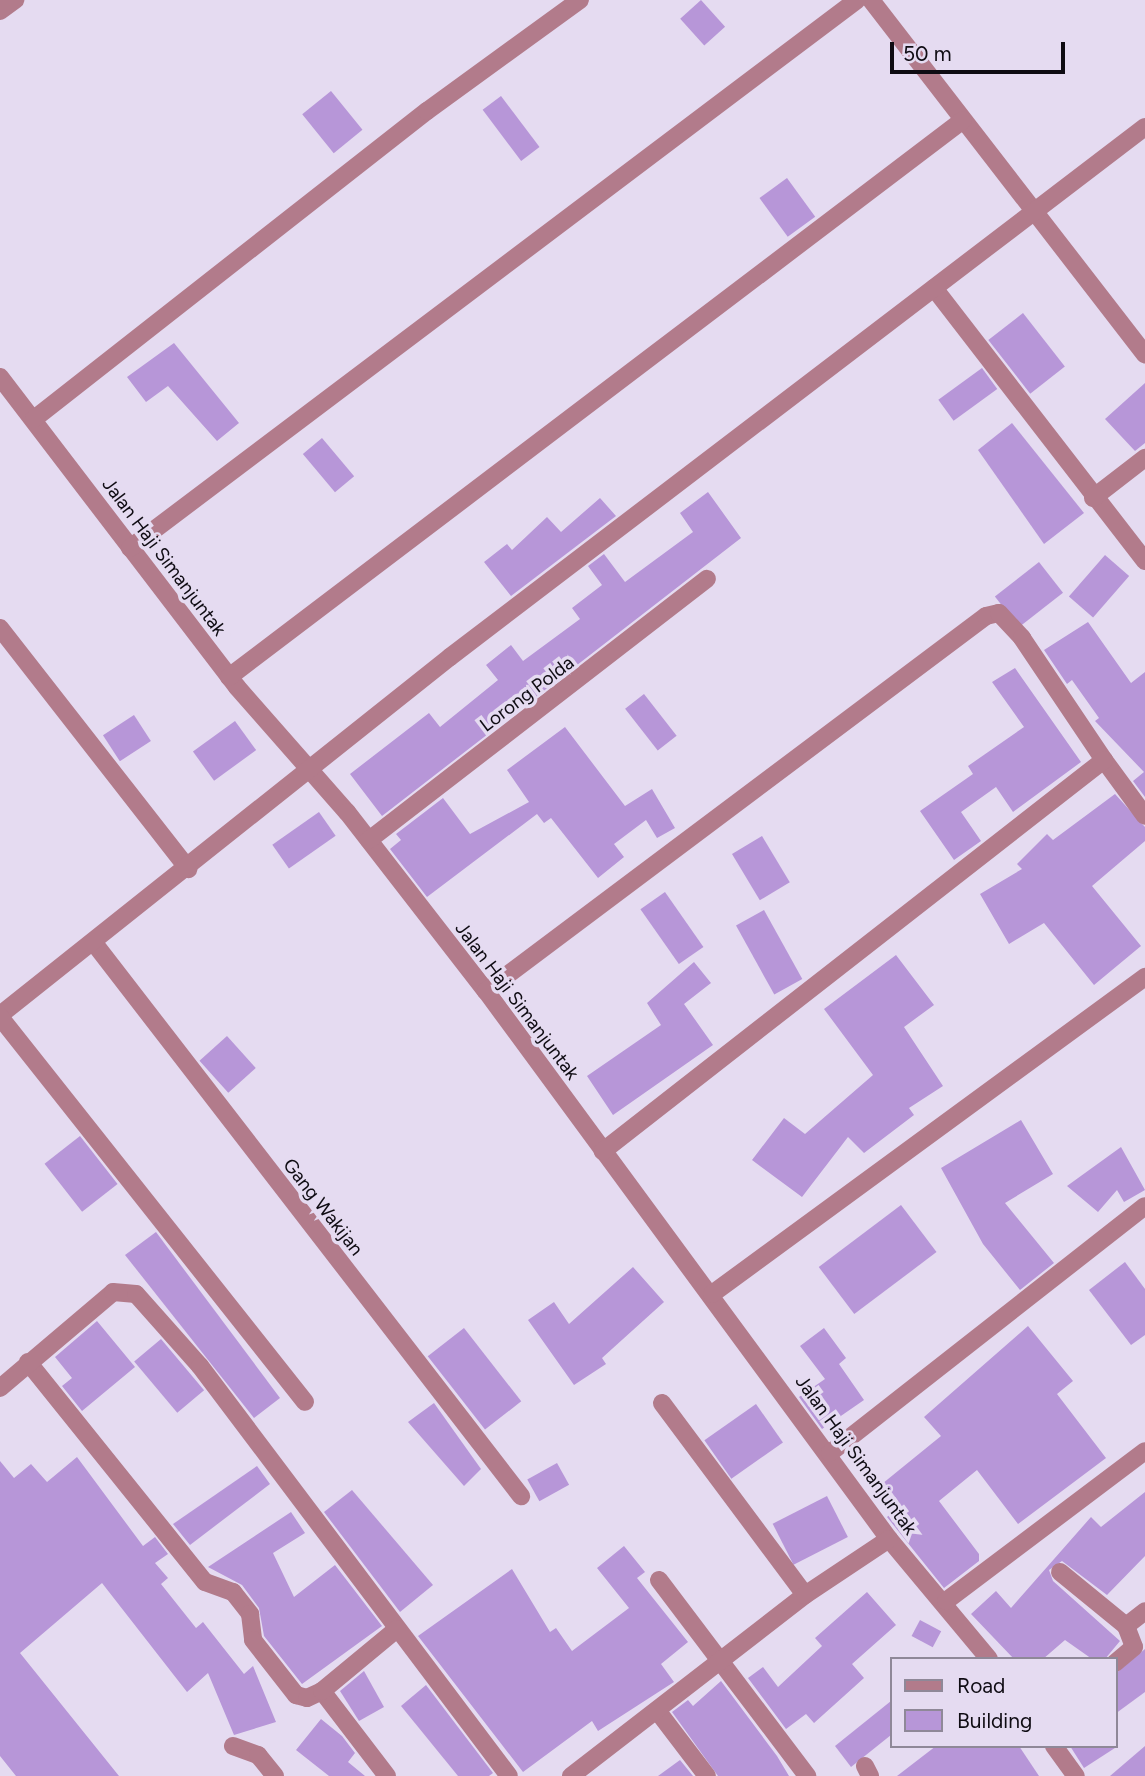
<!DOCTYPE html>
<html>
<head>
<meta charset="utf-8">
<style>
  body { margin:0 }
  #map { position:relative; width:1145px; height:1776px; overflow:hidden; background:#e5dbf1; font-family:Figtree,sans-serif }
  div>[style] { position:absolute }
  .building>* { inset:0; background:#b796d8; transform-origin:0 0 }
  .minor>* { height:18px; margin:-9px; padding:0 9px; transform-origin:9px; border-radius:9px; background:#b27b8b }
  span { translate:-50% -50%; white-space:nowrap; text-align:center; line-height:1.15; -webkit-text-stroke:7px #e5dbf1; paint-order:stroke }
  .street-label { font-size:19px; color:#0f0c13 }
  .legend { position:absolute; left:890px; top:1657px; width:228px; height:91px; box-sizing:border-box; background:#e5dbf1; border:2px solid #8f8898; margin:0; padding:9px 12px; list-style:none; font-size:21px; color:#0f0c13 }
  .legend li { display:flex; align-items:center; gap:14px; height:35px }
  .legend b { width:35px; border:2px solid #8f8898 }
  .scale { position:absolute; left:890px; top:42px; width:175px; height:32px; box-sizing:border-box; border:4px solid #0f0c13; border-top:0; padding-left:9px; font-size:21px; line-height:24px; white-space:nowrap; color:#0f0c13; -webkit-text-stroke:5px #e5dbf1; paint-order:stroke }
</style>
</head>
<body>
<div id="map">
  <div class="building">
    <i style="left:701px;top:0;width:36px;height:28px;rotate:48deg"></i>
    <i style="left:331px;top:91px;width:50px;height:37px;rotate:51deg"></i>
    <i style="left:501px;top:96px;width:64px;height:23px;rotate:53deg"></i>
    <i style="left:787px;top:178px;width:48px;height:34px;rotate:54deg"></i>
    <i style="left:1023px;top:313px;width:68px;height:44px;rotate:52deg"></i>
    <i style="clip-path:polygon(174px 343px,239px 423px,217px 441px,168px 386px,146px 402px,127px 377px)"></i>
    <i style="left:982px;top:368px;width:26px;height:54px;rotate:54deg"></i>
    <i style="clip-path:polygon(1145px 383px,1145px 443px,1135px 451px,1105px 419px)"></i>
    <i style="clip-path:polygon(1012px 423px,1084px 513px,1044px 544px,978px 450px)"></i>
    <i style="left:322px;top:438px;width:50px;height:25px;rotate:50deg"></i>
    <i style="clip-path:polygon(708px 492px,741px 538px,382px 816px,350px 774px,429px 713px,440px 727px,498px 680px,486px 665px,511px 645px,523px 661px,580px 619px,572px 608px,602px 585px,588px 566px,604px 554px,625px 582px,693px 532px,680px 513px)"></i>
    <i style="clip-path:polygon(600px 498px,616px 516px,511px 596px,484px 562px,507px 544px,512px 550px,547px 517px,561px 532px)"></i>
    <i style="left:1105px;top:555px;width:32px;height:55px;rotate:41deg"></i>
    <i style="left:1039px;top:562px;width:39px;height:56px;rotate:52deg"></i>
    <i style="clip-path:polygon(1088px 622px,1131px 683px,1145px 672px,1145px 797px,1133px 781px,1144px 772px,1095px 721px,1099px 718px,1072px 680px,1067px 684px,1044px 650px)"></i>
    <i style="clip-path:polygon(1015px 668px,1081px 762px,1013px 812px,996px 787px,961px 812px,981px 841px,954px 860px,920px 811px,973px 774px,968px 766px,1024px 727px,992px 682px)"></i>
    <i style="left:644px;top:694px;width:53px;height:24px;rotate:52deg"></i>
    <i style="left:134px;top:715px;width:31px;height:37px;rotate:57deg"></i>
    <i style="left:235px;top:721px;width:36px;height:52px;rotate:54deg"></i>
    <i style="clip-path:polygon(565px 727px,625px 806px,652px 789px,675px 828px,657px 838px,646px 820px,614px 844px,624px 857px,598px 878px,551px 818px,544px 823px,537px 814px,427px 897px,390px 849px,401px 840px,396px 834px,443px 798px,470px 834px,529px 802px,507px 770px)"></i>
    <i style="clip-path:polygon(1115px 794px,1145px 827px,1145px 841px,1092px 886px,1141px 946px,1094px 985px,1044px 923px,1009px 944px,980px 894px,1022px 869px,1017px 864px,1047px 834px,1053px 840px)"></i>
    <i style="left:319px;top:812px;width:29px;height:57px;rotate:55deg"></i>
    <i style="left:762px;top:836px;width:54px;height:35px;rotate:59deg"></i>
    <i style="left:665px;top:892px;width:67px;height:30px;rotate:55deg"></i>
    <i style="left:764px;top:910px;width:79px;height:32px;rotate:61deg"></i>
    <i style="clip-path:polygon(896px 955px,934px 1005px,904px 1027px,943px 1086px,909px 1108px,914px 1115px,864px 1153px,848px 1137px,802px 1197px,752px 1160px,784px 1118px,805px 1134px,873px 1075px,824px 1009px)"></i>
    <i style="clip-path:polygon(694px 962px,711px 983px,684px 1004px,713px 1045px,613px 1115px,587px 1076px,661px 1025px,647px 1003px)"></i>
    <i style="left:227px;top:1036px;width:43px;height:37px;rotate:48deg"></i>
    <i style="clip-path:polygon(1021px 1120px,1053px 1174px,1005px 1203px,1054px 1263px,1020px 1290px,983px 1244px,941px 1168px)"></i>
    <i style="left:80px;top:1136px;width:61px;height:45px;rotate:52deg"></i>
    <i style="clip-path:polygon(1121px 1147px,1145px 1190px,1124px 1202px,1117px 1190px,1098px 1212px,1067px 1186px)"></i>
    <i style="left:901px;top:1205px;width:59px;height:103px;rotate:53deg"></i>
    <i style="clip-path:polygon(156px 1232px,280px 1398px,254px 1418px,125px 1255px)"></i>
    <i style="clip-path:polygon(1125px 1262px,1145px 1289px,1145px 1335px,1131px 1345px,1089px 1290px)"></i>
    <i style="clip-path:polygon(633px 1267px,664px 1302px,602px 1358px,606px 1364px,574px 1385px,528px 1320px,554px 1302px,569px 1324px)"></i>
    <i style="clip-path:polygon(97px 1321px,135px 1367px,82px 1411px,62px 1386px,72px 1378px,55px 1357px)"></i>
    <i style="clip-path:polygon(1028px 1326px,1073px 1381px,1057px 1394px,1106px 1458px,1018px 1524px,977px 1470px,939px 1501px,979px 1554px,979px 1561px,944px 1588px,887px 1517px,895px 1510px,877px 1488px,941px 1436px,924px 1417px)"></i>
    <i style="left:464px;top:1328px;width:93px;height:46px;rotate:52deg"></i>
    <i style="clip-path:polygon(824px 1328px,846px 1358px,839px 1364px,864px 1400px,822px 1429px,799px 1397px,825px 1379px,800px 1346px)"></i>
    <i style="left:161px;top:1339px;width:67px;height:35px;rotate:50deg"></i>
    <i style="clip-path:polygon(434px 1403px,481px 1469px,464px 1486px,408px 1422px)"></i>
    <i style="left:756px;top:1404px;width:47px;height:63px;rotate:55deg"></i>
    <i style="clip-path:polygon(77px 1457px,143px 1546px,155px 1537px,168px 1554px,155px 1563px,168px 1578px,161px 1584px,196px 1628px,203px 1622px,244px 1674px,253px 1666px,276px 1722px,234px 1735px,208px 1673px,187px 1692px,102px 1583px,20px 1653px,119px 1776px,16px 1776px,0 1756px,0 1461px,14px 1478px,31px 1464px,47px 1482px)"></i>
    <i style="left:557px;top:1463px;width:25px;height:34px;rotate:61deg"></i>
    <i style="clip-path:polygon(257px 1466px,270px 1484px,190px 1545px,173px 1524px)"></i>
    <i style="clip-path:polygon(352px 1490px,433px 1585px,400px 1612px,324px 1512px)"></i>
    <i style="clip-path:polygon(1145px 1492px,1145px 1556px,1107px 1595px,1062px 1561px,1049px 1570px,1053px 1581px,1120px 1641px,1105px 1659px,1092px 1659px,1065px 1640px,1043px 1659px,1014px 1659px,971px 1614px,996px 1591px,1011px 1608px,1091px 1517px,1101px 1527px)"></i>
    <i style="left:827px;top:1496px;width:46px;height:61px;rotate:63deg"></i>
    <i style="clip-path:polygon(291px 1512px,305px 1533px,273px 1553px,294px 1597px,335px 1565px,382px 1626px,302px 1684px,264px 1636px,259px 1608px,242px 1585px,208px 1567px)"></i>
    <i style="clip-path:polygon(624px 1546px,645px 1572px,637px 1578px,688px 1642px,661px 1664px,674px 1682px,598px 1731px,592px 1721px,523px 1772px,418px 1636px,512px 1569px,550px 1632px,556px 1628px,572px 1651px,629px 1608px,597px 1568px)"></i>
    <i style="clip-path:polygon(867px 1592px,896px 1625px,852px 1664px,864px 1678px,814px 1723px,806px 1714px,786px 1729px,748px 1678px,763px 1667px,778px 1687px,822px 1646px,815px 1638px)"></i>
    <i style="left:920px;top:1620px;width:24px;height:18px;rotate:28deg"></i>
    <i style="clip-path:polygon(1145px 1649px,1145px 1692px,1115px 1714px,1115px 1674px)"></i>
    <i style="clip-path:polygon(364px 1671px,384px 1707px,359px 1721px,340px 1691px)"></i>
    <i style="clip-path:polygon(721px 1681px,777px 1756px,789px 1776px,718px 1776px,672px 1712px,688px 1700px,693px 1706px)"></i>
    <i style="clip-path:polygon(426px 1685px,493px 1773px,489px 1776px,458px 1776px,401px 1706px)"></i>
    <i style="clip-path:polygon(891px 1701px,891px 1735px,851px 1767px,835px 1746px)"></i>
    <i style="clip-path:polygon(321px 1719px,342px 1736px,355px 1753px,348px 1762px,365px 1776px,329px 1776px,296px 1750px)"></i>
    <i style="clip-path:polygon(936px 1746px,1019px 1746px,1039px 1776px,897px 1776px)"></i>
    <i style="clip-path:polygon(1070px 1746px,1118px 1746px,1084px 1768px)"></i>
    <i style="clip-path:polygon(1145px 1746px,1145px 1776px,1110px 1776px)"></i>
    <i style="clip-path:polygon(680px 1760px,693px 1776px,658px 1776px)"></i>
  </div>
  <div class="minor">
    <i style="left:871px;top:0;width:448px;rotate:52.3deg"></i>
    <i style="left:0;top:11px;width:19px;rotate:-36deg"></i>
    <i style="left:934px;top:288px;width:345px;rotate:52.3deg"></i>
    <i style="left:0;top:377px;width:390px;rotate:52.6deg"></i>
    <i style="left:237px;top:687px;width:167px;rotate:48.7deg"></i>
    <i style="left:347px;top:812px;width:227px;rotate:52.2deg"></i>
    <i style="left:486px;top:991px;width:680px;rotate:53.67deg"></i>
    <i style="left:889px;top:1539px;width:156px;rotate:50.2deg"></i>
    <i style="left:34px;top:419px;width:499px;rotate:-38.1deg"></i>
    <i style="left:427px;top:111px;width:189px;rotate:-36deg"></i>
    <i style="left:1093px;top:498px;width:66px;rotate:-37.6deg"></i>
    <i style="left:130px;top:548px;width:910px;rotate:-37.01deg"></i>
    <i style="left:0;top:628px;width:306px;rotate:52deg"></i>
    <i style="left:229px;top:677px;width:921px;rotate:-37.19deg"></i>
    <i style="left:1104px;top:760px;width:69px;rotate:53.8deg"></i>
    <i style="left:369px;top:840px;width:427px;rotate:-37.7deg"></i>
    <i style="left:94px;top:943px;width:699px;rotate:52.33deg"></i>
    <i style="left:486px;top:991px;width:625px;rotate:-36.87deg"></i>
    <i style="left:986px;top:616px;width:13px;rotate:-13deg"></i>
    <i style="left:999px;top:613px;width:34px;rotate:47deg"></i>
    <i style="left:1022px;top:638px;width:147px;rotate:56.1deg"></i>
    <i style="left:1104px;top:760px;width:636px;rotate:142.03deg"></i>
    <i style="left:0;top:1015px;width:575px;rotate:-38.5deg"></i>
    <i style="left:450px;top:657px;width:874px;rotate:-37.33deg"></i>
    <i style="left:0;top:1017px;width:491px;rotate:51.6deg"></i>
    <i style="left:712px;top:1294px;width:537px;rotate:-36.21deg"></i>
    <i style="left:28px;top:1362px;width:282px;rotate:51.2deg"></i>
    <i style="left:205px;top:1582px;width:30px;rotate:20deg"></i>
    <i style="left:233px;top:1592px;width:28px;rotate:52deg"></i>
    <i style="left:250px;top:1614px;width:26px;rotate:83deg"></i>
    <i style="left:253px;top:1640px;width:70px;rotate:52deg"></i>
    <i style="left:296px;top:1695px;width:11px;rotate:15deg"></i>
    <i style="left:307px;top:1698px;width:17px;rotate:-25deg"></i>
    <i style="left:322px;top:1691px;width:107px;rotate:52.6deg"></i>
    <i style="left:0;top:1388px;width:148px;rotate:-40.3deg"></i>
    <i style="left:113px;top:1292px;width:23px;rotate:5deg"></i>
    <i style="left:136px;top:1294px;width:96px;rotate:48.4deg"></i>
    <i style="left:200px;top:1366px;width:513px;rotate:53deg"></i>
    <i style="left:662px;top:1403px;width:239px;rotate:53.3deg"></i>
    <i style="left:830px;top:1453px;width:400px;rotate:-38.1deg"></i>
    <i style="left:1060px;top:1572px;width:85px;rotate:39.3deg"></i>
    <i style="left:1126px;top:1626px;width:22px;rotate:69deg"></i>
    <i style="left:1134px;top:1647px;width:25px;rotate:140deg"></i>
    <i style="left:659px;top:1580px;width:246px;rotate:52.9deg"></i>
    <i style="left:946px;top:1601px;width:249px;rotate:-37deg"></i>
    <i style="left:1126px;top:1626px;width:24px;rotate:-38deg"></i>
    <i style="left:322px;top:1691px;width:97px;rotate:-39.6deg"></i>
    <i style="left:659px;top:1713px;width:79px;rotate:52.7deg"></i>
    <i style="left:233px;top:1746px;width:27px;rotate:20deg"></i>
    <i style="left:258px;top:1755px;width:27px;rotate:51deg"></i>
    <i style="left:1054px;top:1746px;width:37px;rotate:54deg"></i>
    <i style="left:865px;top:1766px;width:11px;rotate:63deg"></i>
    <i style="left:571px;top:1776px;width:296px;rotate:-37.7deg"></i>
    <i style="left:805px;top:1595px;width:101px;rotate:-33.7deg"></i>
  </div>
  <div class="street-label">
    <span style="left:164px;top:557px;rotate:53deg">Jalan Haji Simanjuntak</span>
    <span style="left:527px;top:694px;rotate:-37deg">Lorong Polda</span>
    <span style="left:517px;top:1001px;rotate:53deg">Jalan Haji Simanjuntak</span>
    <span style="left:323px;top:1207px;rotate:52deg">Gang Wakijan</span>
    <span style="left:856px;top:1455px;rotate:54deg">Jalan Haji Simanjuntak</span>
  </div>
  <ul class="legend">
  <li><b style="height:9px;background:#b27b8b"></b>Road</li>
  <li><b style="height:19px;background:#b796d8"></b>Building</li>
  </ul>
  <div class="scale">50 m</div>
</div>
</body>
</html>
